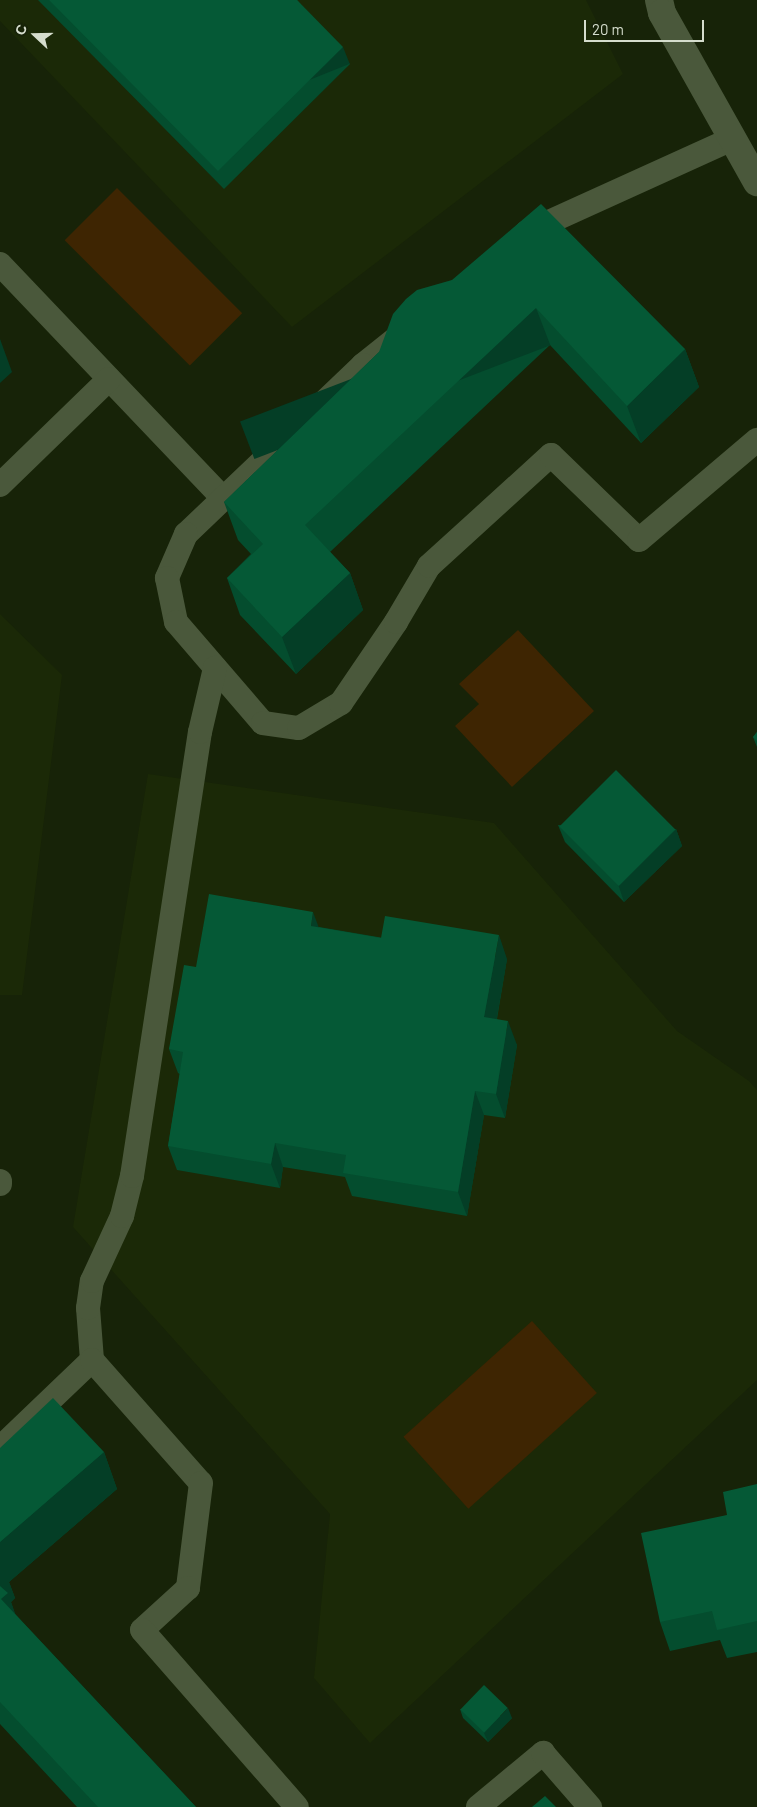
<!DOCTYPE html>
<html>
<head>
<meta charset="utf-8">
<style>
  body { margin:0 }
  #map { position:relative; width:757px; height:1807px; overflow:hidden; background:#172308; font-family:Barlow,sans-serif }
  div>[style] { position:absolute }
  .built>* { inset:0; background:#1b2907 }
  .green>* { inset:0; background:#3e2502; transform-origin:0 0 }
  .lane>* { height:24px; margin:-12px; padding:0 12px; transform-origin:12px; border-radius:12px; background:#4a583b }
  .secondary>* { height:28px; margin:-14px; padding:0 14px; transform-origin:14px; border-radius:14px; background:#4a583b }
  .wall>* { inset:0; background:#044d2e }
  .shaded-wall>* { inset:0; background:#043e26; transform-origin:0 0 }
  .building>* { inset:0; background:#055936; transform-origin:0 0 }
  span { translate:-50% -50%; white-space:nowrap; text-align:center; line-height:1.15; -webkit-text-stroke:4.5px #172308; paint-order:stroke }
  .north { position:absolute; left:10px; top:10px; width:50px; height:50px; -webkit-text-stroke:4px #172308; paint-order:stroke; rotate:291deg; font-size:14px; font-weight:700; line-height:20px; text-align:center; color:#d5ddcd }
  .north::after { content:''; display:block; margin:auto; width:18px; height:22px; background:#d5ddcd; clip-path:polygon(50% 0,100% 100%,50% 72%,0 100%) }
  .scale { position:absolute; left:584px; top:20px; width:120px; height:22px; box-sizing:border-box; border:2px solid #d5ddcd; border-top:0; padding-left:6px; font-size:15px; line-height:18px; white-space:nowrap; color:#d5ddcd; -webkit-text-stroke:4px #172308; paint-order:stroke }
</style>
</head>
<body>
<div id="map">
  <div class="built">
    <i style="clip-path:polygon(0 0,586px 0,623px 74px,292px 327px,0 21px)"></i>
    <i style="clip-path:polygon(0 614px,62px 675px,22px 995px,0 995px)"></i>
    <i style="clip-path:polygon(148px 774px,494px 823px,677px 1031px,749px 1081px,757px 1090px,757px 1380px,370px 1743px,314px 1678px,330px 1514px,73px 1227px)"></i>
  </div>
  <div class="green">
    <i style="left:117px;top:188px;width:177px;height:74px;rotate:45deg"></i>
    <i style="clip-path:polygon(518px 630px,594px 711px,512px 787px,455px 726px,479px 704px,459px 684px)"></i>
    <i style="left:532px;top:1321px;width:97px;height:173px;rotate:48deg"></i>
  </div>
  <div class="lane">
    <i style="left:527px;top:232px;width:225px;rotate:-24.4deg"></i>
    <i style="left:0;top:264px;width:323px;rotate:46.4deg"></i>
    <i style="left:404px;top:332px;width:53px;rotate:141.2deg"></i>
    <i style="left:363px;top:365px;width:245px;rotate:136.3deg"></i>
    <i style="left:186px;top:534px;width:48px;rotate:113.4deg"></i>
    <i style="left:167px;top:578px;width:45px;rotate:78.4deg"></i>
    <i style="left:176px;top:622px;width:133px;rotate:49.3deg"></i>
    <i style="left:263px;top:723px;width:36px;rotate:8deg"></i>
    <i style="left:299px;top:728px;width:49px;rotate:-30.8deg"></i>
    <i style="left:341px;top:703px;width:98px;rotate:-55.8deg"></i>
    <i style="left:396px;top:622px;width:65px;rotate:-59.5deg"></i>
    <i style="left:429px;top:566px;width:165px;rotate:-42.3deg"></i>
    <i style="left:551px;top:455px;width:122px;rotate:44deg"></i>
    <i style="left:639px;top:540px;width:155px;rotate:-40.3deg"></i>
    <i style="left:0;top:485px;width:152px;rotate:-44.2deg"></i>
    <i style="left:0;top:1181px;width:3px;rotate:90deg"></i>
    <i style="left:92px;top:1360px;width:52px;rotate:-94.4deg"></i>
    <i style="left:88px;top:1308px;width:27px;rotate:-82deg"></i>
    <i style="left:92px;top:1281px;width:72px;rotate:-65.2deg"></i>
    <i style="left:122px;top:1216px;width:41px;rotate:-76deg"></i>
    <i style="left:132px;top:1176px;width:449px;rotate:-81.3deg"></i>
    <i style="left:200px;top:732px;width:66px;rotate:-76.8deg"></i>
    <i style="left:0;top:1448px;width:127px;rotate:-43.7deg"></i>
    <i style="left:92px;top:1360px;width:164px;rotate:48.5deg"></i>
    <i style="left:201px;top:1483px;width:106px;rotate:97.1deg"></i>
    <i style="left:188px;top:1588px;width:62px;rotate:137.6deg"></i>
    <i style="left:142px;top:1630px;width:235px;rotate:48.8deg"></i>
    <i style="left:478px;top:1807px;width:85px;rotate:-39.7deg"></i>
    <i style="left:543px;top:1753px;width:72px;rotate:49deg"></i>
  </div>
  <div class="secondary">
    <i style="left:659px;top:0;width:13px;rotate:77deg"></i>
    <i style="left:662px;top:13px;width:194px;rotate:60.7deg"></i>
  </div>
  <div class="wall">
    <i style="clip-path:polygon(38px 0,297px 0,350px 64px,224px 189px)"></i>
    <i style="clip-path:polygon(452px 280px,685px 349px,699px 387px,641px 443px,550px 345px,330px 552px,350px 573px,363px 610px,296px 674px,240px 615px,227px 578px,251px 554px,238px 540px,224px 502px,379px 352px)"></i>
    <i style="clip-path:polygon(757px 732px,757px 747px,753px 737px)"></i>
    <i style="clip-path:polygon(558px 825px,676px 829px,682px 846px,624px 902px,565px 842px)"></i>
    <i style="clip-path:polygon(319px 927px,507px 959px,497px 1019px,517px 1045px,505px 1118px,484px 1115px,467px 1216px,352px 1196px,345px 1177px,283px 1167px,280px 1188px,177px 1170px,168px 1146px,180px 1074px,178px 1073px,169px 1049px,196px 967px)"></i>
    <i style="clip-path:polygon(0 1448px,104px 1452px,117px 1489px,9px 1582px,15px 1598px,11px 1602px,15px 1614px,196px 1807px,77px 1807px,0 1724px)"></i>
    <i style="clip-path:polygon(757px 1484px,757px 1652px,727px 1658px,720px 1640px,670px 1651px,660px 1622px,727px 1515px)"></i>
    <i style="clip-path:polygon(460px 1709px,512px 1718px,488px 1742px,463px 1718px)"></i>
  </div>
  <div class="shaded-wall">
    <i style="left:343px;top:47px;width:18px;height:176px;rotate:68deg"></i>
    <i style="left:536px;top:308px;width:40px;height:317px;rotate:69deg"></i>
    <i style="clip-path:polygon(0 339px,12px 372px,0 383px)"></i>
    <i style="clip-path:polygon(685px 349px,699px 387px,641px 443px,627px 406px)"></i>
    <i style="clip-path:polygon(350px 573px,363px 610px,296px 674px,282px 637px)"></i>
    <i style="clip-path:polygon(676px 829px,682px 846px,624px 902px,618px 884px)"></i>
    <i style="clip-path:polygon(313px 912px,322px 936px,311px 926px)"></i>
    <i style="clip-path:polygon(499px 935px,507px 959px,493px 1040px,484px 1017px)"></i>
    <i style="clip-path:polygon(508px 1021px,517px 1045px,505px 1118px,496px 1094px)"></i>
    <i style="clip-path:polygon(475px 1091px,484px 1115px,467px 1216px,458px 1192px)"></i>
    <i style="clip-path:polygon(275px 1143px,283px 1167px,280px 1188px,271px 1164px)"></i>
    <i style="clip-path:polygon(104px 1452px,117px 1489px,9px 1582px,15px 1598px,11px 1602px,21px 1630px,0 1606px,0 1542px)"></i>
    <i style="clip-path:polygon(508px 1708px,512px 1718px,488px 1742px,484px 1733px)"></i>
  </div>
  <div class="building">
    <i style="clip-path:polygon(49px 0,297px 0,343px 47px,218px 171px)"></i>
    <i style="clip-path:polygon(541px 204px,685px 349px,627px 406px,536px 308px,305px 525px,350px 573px,282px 637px,227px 578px,263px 544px,224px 502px,379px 352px,393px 314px,406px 299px,417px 290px,452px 280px)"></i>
    <i style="clip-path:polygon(757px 732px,757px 741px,753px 737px)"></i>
    <i style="left:616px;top:770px;width:84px;height:80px;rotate:45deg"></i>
    <i style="clip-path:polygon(209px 894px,313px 912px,311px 926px,381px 938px,385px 916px,499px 935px,484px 1017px,508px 1021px,496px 1094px,475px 1091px,458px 1192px,343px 1173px,346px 1155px,275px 1143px,271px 1164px,168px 1146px,183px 1052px,169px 1049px,184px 965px,196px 967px)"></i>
    <i style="clip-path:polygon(53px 1398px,104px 1452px,0 1542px,0 1448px)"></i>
    <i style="clip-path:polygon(757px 1484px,757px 1621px,717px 1630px,712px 1611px,660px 1622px,641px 1533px,727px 1515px,723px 1492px)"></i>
    <i style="clip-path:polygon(0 1586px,8px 1593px,1px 1599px,196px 1807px,98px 1807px,0 1702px)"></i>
    <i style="left:484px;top:1685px;width:33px;height:34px;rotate:44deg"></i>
    <i style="clip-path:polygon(545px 1796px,556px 1807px,532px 1807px)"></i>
  </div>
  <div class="north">С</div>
  <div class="scale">20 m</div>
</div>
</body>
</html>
